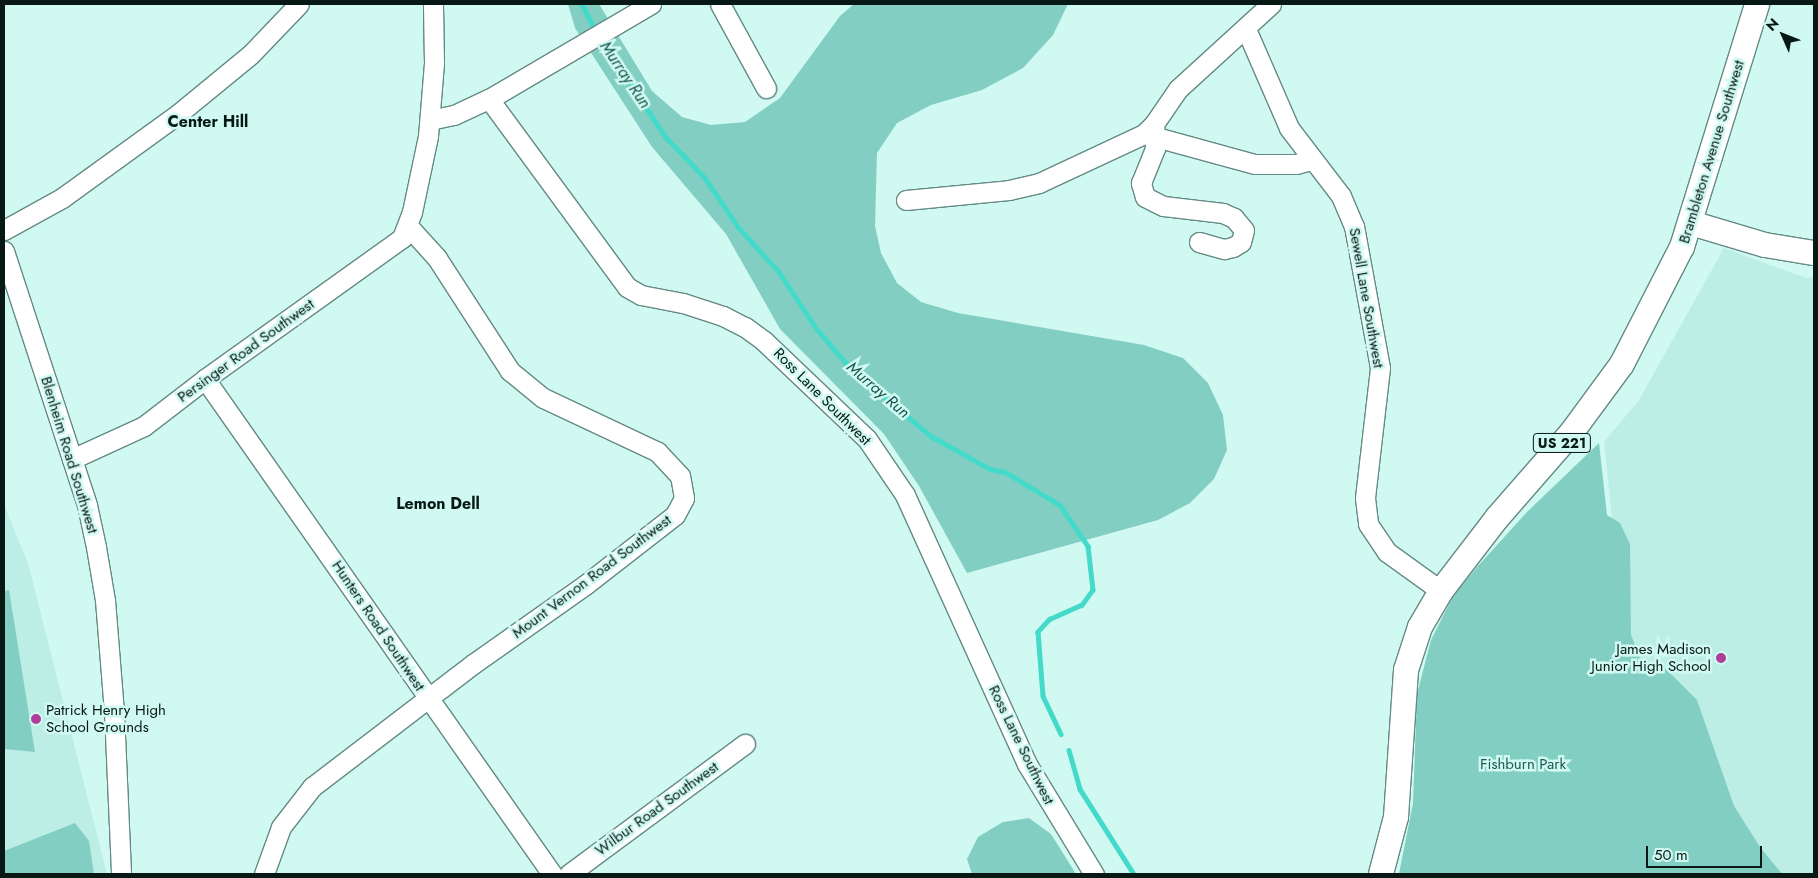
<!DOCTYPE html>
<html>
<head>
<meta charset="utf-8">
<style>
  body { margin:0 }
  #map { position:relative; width:1818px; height:878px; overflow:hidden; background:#d0f9f2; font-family:Jost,sans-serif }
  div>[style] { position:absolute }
  .built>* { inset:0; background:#bceee6 }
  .green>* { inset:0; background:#83cec3 }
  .stream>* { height:4.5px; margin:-2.25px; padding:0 2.25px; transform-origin:2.25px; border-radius:2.25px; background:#43dac9 }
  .roads { filter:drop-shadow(1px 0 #648a84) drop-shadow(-1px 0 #648a84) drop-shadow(0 1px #648a84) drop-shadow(0 -1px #648a84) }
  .minor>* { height:19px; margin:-9.5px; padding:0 9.5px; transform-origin:9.5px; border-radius:9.5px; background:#fff }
  .major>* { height:24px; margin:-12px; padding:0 12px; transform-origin:12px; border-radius:12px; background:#fff }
  .dots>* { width:14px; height:14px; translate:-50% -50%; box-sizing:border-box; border:2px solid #d0f9f2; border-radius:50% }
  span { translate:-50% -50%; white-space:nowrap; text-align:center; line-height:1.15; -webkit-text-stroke:5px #d0f9f2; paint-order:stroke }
  .shield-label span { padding:1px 4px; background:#d0f9f2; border:1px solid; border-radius:4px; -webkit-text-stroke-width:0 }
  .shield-label { font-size:14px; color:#081815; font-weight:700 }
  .street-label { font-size:15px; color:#081815 }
  .poi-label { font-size:15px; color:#081815 }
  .right { translate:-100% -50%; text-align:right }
  .left { translate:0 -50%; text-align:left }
  .park-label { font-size:15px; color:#1d5a53 }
  .water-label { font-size:16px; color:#15534c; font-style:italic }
  .neighbourhood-label { font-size:16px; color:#081815; font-weight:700 }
  .frame { position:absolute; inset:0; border:5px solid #081815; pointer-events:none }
  .north { position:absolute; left:1758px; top:10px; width:50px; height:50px; -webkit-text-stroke:4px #d0f9f2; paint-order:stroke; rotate:314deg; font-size:14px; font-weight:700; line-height:20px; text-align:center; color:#081815 }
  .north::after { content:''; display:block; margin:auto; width:18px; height:22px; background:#081815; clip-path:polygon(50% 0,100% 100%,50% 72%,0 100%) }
  .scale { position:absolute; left:1646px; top:846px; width:116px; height:22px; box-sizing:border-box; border:2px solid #081815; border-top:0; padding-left:6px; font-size:15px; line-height:18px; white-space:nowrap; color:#081815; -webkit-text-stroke:4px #d0f9f2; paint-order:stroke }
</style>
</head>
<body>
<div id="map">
  <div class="built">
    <i style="clip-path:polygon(1724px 248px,1806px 278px,1814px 277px,1814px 874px,1650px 874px,1604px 442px,1639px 400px)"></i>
    <i style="clip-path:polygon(4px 505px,28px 563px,107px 874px,4px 874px)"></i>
  </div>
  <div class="green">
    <i style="clip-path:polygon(568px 4px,599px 4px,652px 91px,682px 117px,711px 125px,745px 122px,780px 98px,840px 16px,854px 4px,1068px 4px,1053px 35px,1023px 68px,982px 90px,931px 105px,897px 123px,877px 153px,875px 226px,881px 253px,897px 283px,921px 302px,958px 313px,1144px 345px,1183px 358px,1208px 383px,1223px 415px,1227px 450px,1214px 479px,1190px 503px,1158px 520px,967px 573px,919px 486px,884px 434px,780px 329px,726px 234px,652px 147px,575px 28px)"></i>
    <i style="clip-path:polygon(1599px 443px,1607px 515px,1620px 523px,1630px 544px,1631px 635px,1640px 658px,1666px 669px,1697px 700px,1734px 806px,1760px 847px,1782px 874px,1399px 874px,1413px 803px,1417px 694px,1431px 640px,1453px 596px,1477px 567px,1527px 512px)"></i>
    <i style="clip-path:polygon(9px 590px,35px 752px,4px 749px,4px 591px)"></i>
    <i style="clip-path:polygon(1029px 818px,1051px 834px,1076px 874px,972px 874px,967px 859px,978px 837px,1003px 822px)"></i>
    <i style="clip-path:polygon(75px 823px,89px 841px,94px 874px,4px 874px,4px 851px)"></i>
  </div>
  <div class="stream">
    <i style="left:582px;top:4px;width:31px;rotate:63deg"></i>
    <i style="left:601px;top:38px;width:117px;rotate:56.9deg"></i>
    <i style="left:665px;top:136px;width:58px;rotate:46.4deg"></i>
    <i style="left:705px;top:178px;width:60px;rotate:55.8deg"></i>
    <i style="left:739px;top:228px;width:59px;rotate:47.7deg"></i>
    <i style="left:779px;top:272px;width:67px;rotate:56.5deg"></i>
    <i style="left:816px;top:328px;width:55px;rotate:49.4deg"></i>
    <i style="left:852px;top:370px;width:103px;rotate:39.9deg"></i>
    <i style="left:931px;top:436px;width:68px;rotate:29.2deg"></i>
    <i style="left:990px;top:469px;width:15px;rotate:11deg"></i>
    <i style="left:1005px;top:472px;width:64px;rotate:31deg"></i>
    <i style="left:1060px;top:505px;width:50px;rotate:55.7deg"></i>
    <i style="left:1088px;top:546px;width:44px;rotate:83.5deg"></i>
    <i style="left:1093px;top:590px;width:19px;rotate:126deg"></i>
    <i style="left:1082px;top:605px;width:35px;rotate:156deg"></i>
    <i style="left:1050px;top:619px;width:18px;rotate:133deg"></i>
    <i style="left:1038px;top:632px;width:64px;rotate:85.5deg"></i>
    <i style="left:1043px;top:696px;width:42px;rotate:64.7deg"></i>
    <i style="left:1069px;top:750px;width:41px;rotate:74.2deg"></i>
    <i style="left:1080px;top:789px;width:101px;rotate:57.6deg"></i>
  </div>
  <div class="roads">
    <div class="minor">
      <i style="left:720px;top:4px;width:96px;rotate:61.3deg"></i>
      <i style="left:1246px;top:29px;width:108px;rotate:66.5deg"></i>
      <i style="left:1289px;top:128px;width:86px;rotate:52.6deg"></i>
      <i style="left:1341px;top:196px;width:33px;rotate:67deg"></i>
      <i style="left:1354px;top:226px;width:144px;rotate:79.6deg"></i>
      <i style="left:1380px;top:368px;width:131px;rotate:96.6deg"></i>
      <i style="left:1365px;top:498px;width:26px;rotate:83deg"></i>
      <i style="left:1368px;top:524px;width:34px;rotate:56deg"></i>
      <i style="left:1387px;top:552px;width:67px;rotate:35.8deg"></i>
      <i style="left:489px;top:99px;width:233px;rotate:53.7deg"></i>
      <i style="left:627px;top:287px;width:16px;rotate:30deg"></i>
      <i style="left:641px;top:295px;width:43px;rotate:10.8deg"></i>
      <i style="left:683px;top:303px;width:42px;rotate:18deg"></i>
      <i style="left:723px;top:316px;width:25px;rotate:27deg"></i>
      <i style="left:745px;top:327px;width:24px;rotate:36deg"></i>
      <i style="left:764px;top:341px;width:142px;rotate:43.6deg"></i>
      <i style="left:867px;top:439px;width:68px;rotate:55.8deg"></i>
      <i style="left:905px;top:495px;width:295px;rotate:65.6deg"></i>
      <i style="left:1027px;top:764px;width:129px;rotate:58.7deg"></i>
      <i style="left:430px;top:120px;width:25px;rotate:-12deg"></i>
      <i style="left:454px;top:115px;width:38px;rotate:-25deg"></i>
      <i style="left:489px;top:99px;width:188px;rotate:-30.4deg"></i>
      <i style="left:1145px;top:134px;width:114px;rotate:15.3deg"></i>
      <i style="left:1255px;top:164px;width:41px"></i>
      <i style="left:1296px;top:164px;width:16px;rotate:-15deg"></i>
      <i style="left:906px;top:200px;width:103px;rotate:-5.5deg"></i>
      <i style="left:1009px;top:190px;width:31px;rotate:-13deg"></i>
      <i style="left:1039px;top:183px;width:116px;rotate:-25deg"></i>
      <i style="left:1144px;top:134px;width:14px;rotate:-45deg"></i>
      <i style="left:4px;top:230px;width:66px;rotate:-28.9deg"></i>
      <i style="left:62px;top:198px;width:143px;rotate:-35.9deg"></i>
      <i style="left:178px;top:114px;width:94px;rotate:-39.4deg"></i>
      <i style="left:251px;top:54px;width:69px;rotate:-46.2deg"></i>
      <i style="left:1199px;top:242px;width:26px;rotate:16deg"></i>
      <i style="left:1224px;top:249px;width:9px;rotate:-13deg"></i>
      <i style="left:1233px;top:247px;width:9px;rotate:-32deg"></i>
      <i style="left:1241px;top:242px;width:12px;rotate:-76deg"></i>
      <i style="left:1244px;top:230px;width:16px;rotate:-130deg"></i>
      <i style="left:1234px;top:218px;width:12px;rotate:-156deg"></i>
      <i style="left:1223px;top:213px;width:60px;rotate:-173.3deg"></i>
      <i style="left:1163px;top:206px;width:20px;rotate:-153deg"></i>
      <i style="left:1145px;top:197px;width:15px;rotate:-106deg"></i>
      <i style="left:1141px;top:183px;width:38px;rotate:-68deg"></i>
      <i style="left:1155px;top:148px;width:24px;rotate:-92deg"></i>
      <i style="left:1154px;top:124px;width:42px;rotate:-55.6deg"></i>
      <i style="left:1178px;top:89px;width:126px;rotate:-42.4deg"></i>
      <i style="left:4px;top:251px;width:267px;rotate:71.9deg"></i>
      <i style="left:87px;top:505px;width:43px;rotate:77.9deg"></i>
      <i style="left:96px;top:547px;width:54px;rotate:80.4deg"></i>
      <i style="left:105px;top:600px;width:112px;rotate:85.4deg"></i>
      <i style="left:114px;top:712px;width:162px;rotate:87.5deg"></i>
      <i style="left:205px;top:379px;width:605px;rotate:54.97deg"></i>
      <i style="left:72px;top:459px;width:79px;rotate:-24.6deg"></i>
      <i style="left:144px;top:426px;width:77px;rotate:-37.6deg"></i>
      <i style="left:205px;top:379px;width:242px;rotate:-35.6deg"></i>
      <i style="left:402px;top:238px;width:28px;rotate:-69deg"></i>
      <i style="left:412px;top:212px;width:78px;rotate:-78.1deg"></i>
      <i style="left:428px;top:136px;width:73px;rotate:-85.3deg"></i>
      <i style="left:434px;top:63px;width:59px;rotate:-91deg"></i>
      <i style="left:264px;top:874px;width:50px;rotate:-70.1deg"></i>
      <i style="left:281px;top:827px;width:51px;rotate:-52.2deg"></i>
      <i style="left:312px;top:787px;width:203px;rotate:-37.4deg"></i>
      <i style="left:473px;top:664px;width:137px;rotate:-35.2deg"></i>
      <i style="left:585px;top:585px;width:114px;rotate:-37.9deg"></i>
      <i style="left:675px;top:515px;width:19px;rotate:-62deg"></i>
      <i style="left:684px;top:498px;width:22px;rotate:-100deg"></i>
      <i style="left:680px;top:476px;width:33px;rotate:-133deg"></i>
      <i style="left:658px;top:452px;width:127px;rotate:-154.8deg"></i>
      <i style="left:543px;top:398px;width:43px;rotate:-140.7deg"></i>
      <i style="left:510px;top:371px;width:135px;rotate:-122.9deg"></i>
      <i style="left:437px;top:258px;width:43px;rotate:-132.2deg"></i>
      <i style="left:569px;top:874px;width:219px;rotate:-36.5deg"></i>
    </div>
    <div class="major">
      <i style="left:1691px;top:223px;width:77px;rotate:16.6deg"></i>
      <i style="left:1765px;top:245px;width:50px;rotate:9.3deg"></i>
      <i style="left:1381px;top:874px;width:59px;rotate:-75.3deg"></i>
      <i style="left:1396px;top:817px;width:147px;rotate:-86.1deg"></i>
      <i style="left:1406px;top:670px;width:45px;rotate:-72deg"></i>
      <i style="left:1420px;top:627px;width:42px;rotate:-59.7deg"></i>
      <i style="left:1441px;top:591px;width:92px;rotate:-52.5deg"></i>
      <i style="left:1497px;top:518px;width:114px;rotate:-48.9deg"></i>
      <i style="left:1572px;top:432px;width:84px;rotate:-53.7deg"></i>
      <i style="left:1622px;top:364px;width:131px;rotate:-62.9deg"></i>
      <i style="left:1682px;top:247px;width:254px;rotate:-72.8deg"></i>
    </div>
  </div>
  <div class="dots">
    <i style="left:1721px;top:658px;background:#b03d97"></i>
    <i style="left:36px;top:719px;background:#b03d97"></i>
  </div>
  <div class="shield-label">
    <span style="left:1562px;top:443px">US 221</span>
  </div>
  <div class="street-label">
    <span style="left:1712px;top:152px;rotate:-73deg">Brambleton Avenue Southwest</span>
    <span style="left:1366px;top:298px;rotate:80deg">Sewell Lane Southwest</span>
    <span style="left:246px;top:351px;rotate:-36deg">Persinger Road Southwest</span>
    <span style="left:822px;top:397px;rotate:45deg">Ross Lane Southwest</span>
    <span style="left:69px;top:455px;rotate:73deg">Blenheim Road Southwest</span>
    <span style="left:592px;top:577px;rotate:-37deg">Mount Vernon Road Southwest</span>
    <span style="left:378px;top:626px;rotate:56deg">Hunters Road Southwest</span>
    <span style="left:1021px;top:745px;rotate:64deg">Ross Lane Southwest</span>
    <span style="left:657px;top:809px;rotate:-36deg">Wilbur Road Southwest</span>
  </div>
  <div class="poi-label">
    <span class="right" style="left:1711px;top:658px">James Madison<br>Junior High School</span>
    <span class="left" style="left:46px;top:719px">Patrick Henry High<br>School Grounds</span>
  </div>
  <div class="park-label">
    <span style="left:1523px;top:765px">Fishburn Park</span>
  </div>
  <div class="water-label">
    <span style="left:625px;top:75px;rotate:56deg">Murray Run</span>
    <span style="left:878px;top:390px;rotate:41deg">Murray Run</span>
  </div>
  <div class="neighbourhood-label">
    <span style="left:208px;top:122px">Center Hill</span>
    <span style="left:438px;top:504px">Lemon Dell</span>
  </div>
  <div class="frame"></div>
  <div class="north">N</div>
  <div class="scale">50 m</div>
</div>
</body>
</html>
